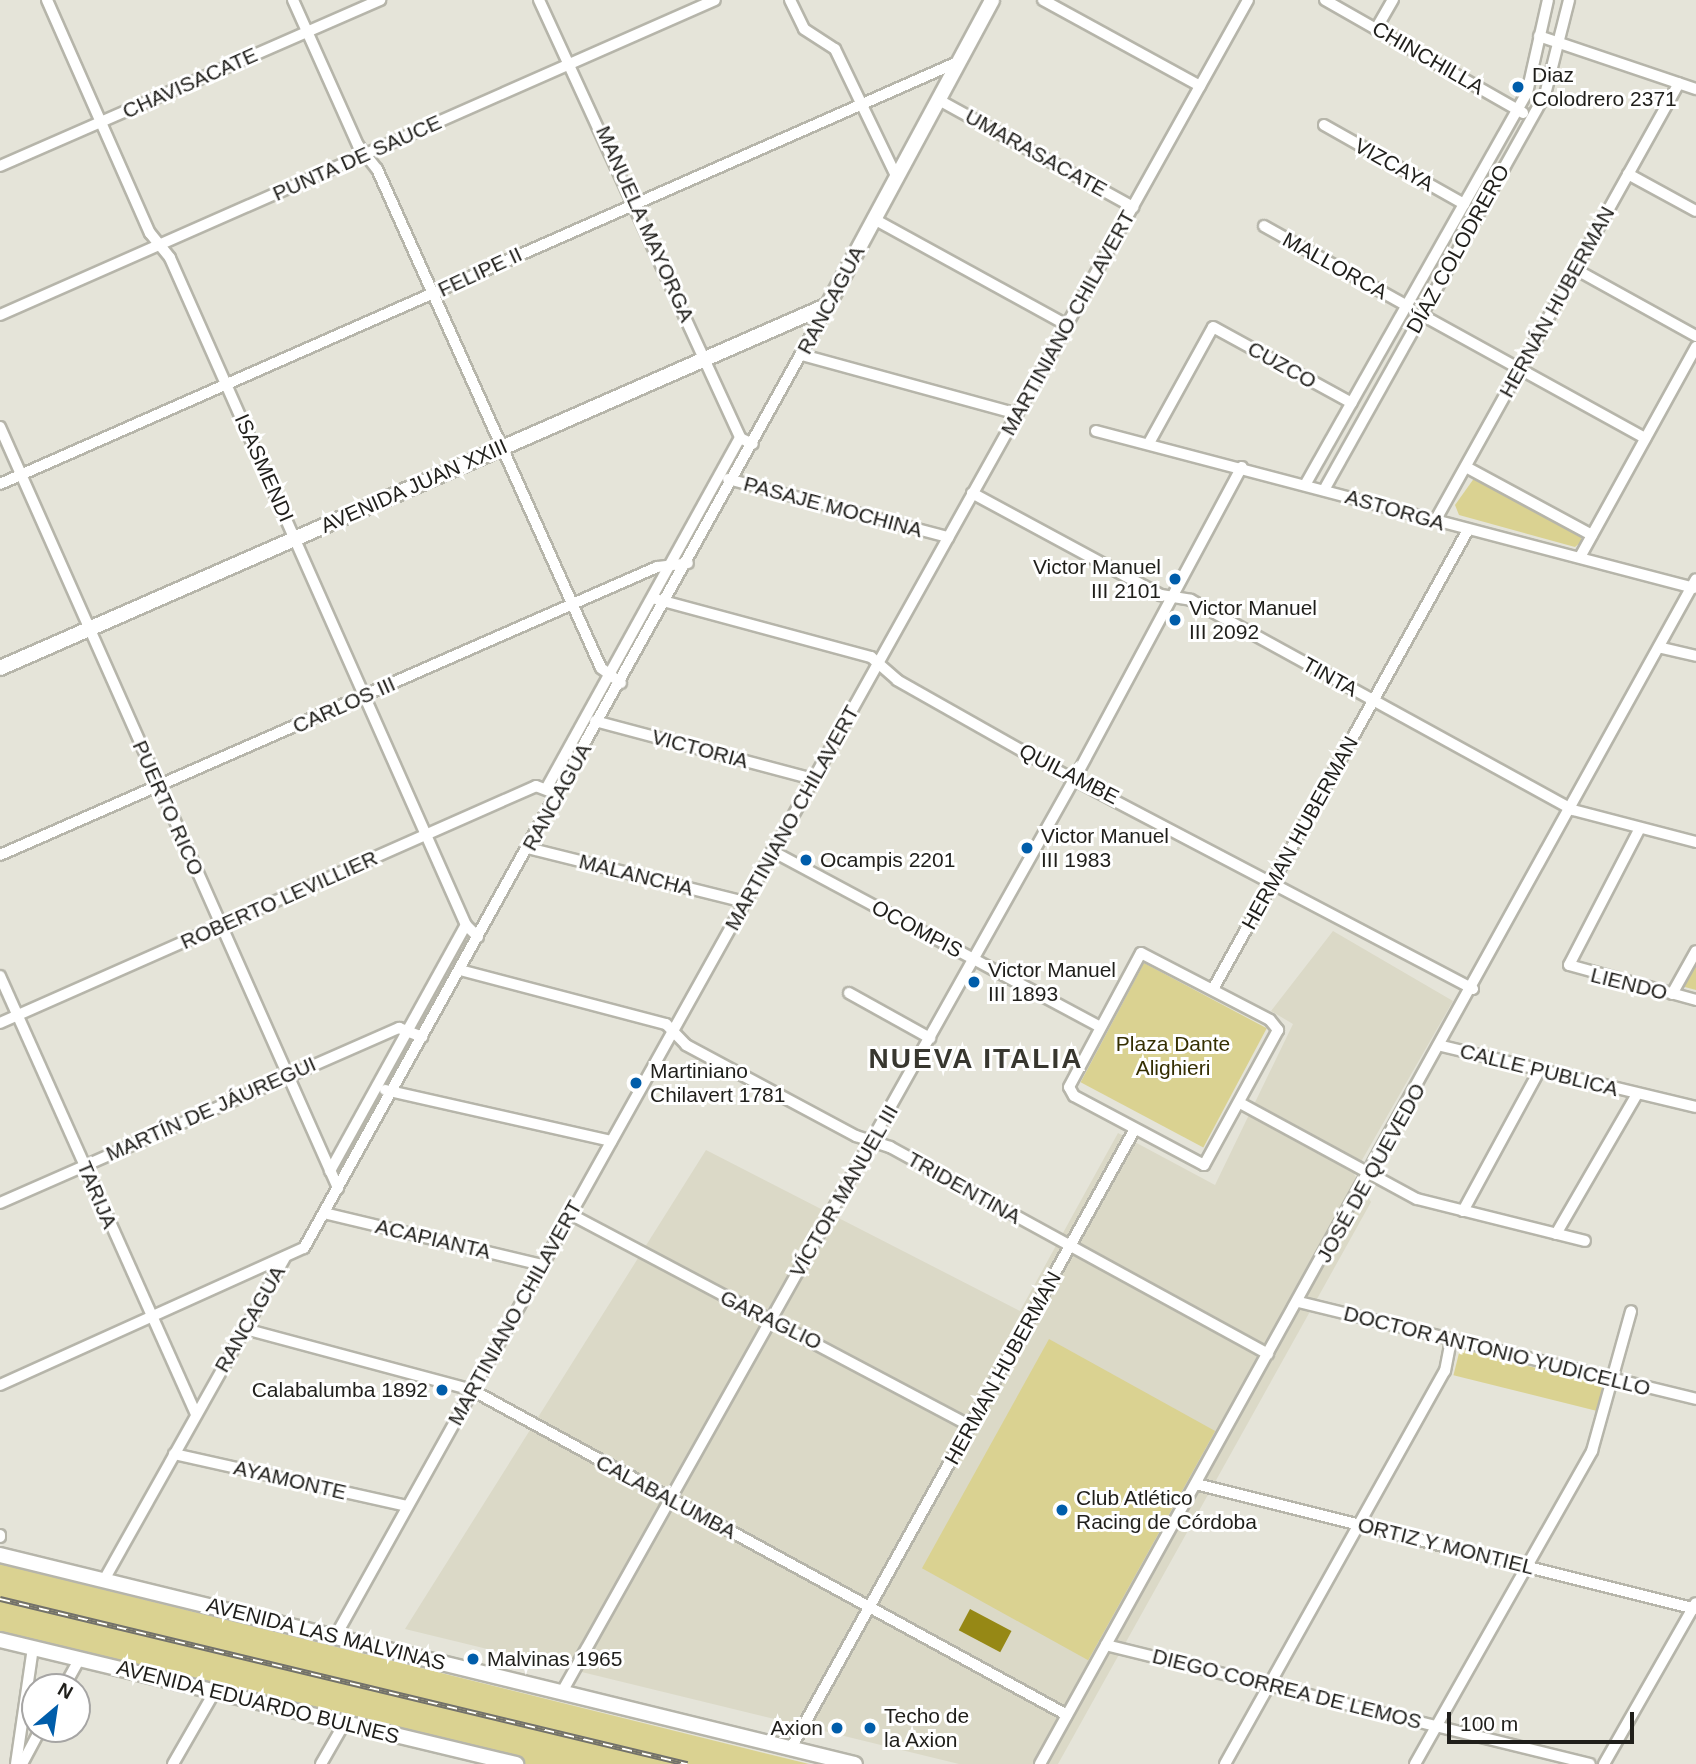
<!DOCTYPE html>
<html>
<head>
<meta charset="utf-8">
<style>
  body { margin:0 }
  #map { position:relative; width:1696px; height:1764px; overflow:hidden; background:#e5e4d9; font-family:Helvetica,sans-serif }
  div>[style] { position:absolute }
  .built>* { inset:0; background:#dbd9c7 }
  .green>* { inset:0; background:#dad291; transform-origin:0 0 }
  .water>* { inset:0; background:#968815; transform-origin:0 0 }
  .roads { filter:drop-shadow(2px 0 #b6b5aa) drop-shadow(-2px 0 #b6b5aa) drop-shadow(0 2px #b6b5aa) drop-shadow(0 -2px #b6b5aa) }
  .street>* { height:10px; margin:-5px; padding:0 5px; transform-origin:5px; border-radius:5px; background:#fff }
  .secondary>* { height:14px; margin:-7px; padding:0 7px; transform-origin:7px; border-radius:7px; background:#fff }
  .rail>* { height:6px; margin-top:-3px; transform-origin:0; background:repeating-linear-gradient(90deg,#fff 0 10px,#72716a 0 20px); box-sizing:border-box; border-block:2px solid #72716a }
  .dots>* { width:19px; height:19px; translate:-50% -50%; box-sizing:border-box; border:4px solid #fff; border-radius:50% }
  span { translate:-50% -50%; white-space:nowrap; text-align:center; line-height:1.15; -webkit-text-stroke:6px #fff; paint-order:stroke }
  .street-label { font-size:21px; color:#201f1b }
  .poi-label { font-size:21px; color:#201f1b }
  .left { translate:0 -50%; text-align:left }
  .right { translate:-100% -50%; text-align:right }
  .park-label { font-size:21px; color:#352f02 }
  .district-label { font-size:28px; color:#38372f; font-weight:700; letter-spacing:2px }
  .north { position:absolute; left:21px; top:1673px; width:70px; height:70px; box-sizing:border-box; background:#fff; border:2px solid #a6a5a4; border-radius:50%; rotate:29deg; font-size:19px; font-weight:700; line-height:28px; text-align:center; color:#201f1b }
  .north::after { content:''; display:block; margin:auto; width:24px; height:32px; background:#005daa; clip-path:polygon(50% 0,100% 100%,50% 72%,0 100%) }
  .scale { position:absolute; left:1447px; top:1712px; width:187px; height:32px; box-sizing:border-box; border:4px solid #201f1b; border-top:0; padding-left:9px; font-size:21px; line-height:24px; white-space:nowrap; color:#201f1b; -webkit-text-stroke:5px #fff; paint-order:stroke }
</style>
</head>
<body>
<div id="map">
  <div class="built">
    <i style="clip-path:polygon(1333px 931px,1453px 1001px,1354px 1174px,1371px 1202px,1058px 1764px,959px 1764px,405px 1629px,706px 1150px,1020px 1311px,1118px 1133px,1215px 1185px,1293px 1024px,1271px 1011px)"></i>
  </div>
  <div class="green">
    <i style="clip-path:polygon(1475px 477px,1581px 535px,1581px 542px,1575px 547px,1459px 515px,1455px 505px)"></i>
    <i style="clip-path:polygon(1696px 959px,1696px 990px,1681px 986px)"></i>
    <i style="left:1144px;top:963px;width:139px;height:135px;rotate:28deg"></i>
    <i style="left:1049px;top:1339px;width:190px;height:262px;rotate:29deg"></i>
    <i style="left:1460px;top:1349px;width:148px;height:27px;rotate:14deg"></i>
    <i style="clip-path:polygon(0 1564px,809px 1764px,526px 1764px,0 1634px)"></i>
  </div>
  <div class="water">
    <i style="left:970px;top:1609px;width:47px;height:24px;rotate:28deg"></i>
  </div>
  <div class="roads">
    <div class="street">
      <i style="left:47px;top:0;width:255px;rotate:66.2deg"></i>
      <i style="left:150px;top:233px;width:32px;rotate:51deg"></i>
      <i style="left:170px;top:258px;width:730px;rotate:66.07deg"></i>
      <i style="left:466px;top:925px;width:17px;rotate:45deg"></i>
      <i style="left:293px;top:0;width:159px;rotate:65.9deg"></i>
      <i style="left:358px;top:145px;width:31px;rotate:52deg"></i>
      <i style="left:377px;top:169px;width:547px;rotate:65.82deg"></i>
      <i style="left:601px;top:668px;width:25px;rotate:37deg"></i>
      <i style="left:539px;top:0;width:482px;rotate:65.3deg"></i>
      <i style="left:740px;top:438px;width:14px;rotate:25deg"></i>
      <i style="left:790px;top:0;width:32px;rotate:64deg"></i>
      <i style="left:804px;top:29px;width:37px;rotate:33deg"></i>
      <i style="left:835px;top:49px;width:143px;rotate:64.3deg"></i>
      <i style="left:1043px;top:0;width:179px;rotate:28.7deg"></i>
      <i style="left:1325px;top:0;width:228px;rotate:29.7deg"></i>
      <i style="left:1376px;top:29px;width:34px;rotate:-60deg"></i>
      <i style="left:1539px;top:36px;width:166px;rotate:18.7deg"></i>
      <i style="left:939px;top:100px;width:222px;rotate:28.9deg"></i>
      <i style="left:1324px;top:125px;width:161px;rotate:29.4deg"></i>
      <i style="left:0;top:166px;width:415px;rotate:-23.6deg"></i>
      <i style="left:1628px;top:174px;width:77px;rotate:28.6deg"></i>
      <i style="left:874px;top:219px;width:220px;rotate:28.8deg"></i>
      <i style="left:1264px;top:226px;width:164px;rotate:29.2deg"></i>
      <i style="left:1575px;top:269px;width:138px;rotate:29deg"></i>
      <i style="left:0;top:315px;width:781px;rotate:-23.78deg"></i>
      <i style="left:1422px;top:315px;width:255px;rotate:28.9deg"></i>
      <i style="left:802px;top:355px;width:223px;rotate:15.3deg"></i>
      <i style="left:0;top:427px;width:833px;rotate:66.05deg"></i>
      <i style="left:1096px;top:431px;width:618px;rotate:14.71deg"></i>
      <i style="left:1149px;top:443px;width:132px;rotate:-61.1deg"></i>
      <i style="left:1213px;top:327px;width:158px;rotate:28.7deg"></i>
      <i style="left:1466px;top:467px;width:143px;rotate:28.4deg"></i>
      <i style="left:728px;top:479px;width:228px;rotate:14.8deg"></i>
      <i style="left:0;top:484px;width:1049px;rotate:-23.78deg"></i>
      <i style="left:1305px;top:485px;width:450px;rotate:-60.5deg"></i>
      <i style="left:1527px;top:93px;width:95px;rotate:-77.3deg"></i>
      <i style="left:1324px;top:490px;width:453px;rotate:-60.8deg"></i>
      <i style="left:1545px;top:95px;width:98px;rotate:-75.8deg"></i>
      <i style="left:972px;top:493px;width:215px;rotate:28.4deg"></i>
      <i style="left:1161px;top:595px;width:30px;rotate:9deg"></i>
      <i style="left:1191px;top:600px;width:436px;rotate:28.8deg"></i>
      <i style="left:1573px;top:810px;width:127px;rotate:14.6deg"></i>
      <i style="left:1435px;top:521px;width:501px;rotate:-60.88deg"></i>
      <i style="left:1580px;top:557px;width:240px;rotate:-61.1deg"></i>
      <i style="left:652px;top:598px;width:227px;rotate:15.1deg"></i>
      <i style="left:871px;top:657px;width:35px;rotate:41deg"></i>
      <i style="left:897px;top:680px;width:183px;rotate:29.5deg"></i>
      <i style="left:1056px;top:770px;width:471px;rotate:27.7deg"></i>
      <i style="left:1662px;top:648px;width:35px;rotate:13deg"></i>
      <i style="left:595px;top:721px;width:226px;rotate:14.9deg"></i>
      <i style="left:546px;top:789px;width:401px;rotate:-61.1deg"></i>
      <i style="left:1640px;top:828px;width:154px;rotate:117.4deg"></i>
      <i style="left:1569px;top:965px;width:132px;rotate:15.4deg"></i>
      <i style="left:528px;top:848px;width:224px;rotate:14deg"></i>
      <i style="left:772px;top:851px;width:370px;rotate:28.2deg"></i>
      <i style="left:0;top:855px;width:717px;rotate:-23.67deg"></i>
      <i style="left:657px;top:567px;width:31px;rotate:-7deg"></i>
      <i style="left:1141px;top:953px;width:145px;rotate:27.4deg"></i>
      <i style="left:1270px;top:1020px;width:13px;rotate:51deg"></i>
      <i style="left:1278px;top:1030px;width:154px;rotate:118.7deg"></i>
      <i style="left:1204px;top:1165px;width:147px;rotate:-152deg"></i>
      <i style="left:1074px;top:1096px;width:10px;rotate:-119deg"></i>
      <i style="left:1069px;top:1087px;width:152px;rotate:-61.8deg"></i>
      <i style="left:460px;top:970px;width:213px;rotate:14.7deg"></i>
      <i style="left:666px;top:1024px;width:29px;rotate:46deg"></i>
      <i style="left:686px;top:1045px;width:193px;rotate:28.2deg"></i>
      <i style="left:856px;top:1136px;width:36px;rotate:18deg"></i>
      <i style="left:890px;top:1147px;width:431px;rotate:28.7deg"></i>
      <i style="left:0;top:976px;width:480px;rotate:65.9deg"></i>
      <i style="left:1213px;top:989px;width:525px;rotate:-60.95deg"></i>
      <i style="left:849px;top:993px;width:93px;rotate:29.1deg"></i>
      <i style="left:1672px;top:994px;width:49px;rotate:-60.8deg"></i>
      <i style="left:0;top:1023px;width:586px;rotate:-23.85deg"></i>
      <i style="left:536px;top:786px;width:22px;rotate:21deg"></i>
      <i style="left:1442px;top:1046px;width:261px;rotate:13.5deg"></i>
      <i style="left:385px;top:1090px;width:232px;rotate:12.7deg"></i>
      <i style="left:1240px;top:1103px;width:201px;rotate:28.5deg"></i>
      <i style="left:1417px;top:1199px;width:173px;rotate:14deg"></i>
      <i style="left:330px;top:1171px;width:281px;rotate:-61.1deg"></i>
      <i style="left:0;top:1203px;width:436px;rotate:-23.7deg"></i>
      <i style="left:399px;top:1028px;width:25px;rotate:21deg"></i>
      <i style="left:1463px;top:1211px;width:159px;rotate:-61.5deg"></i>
      <i style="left:324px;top:1213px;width:224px;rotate:13.4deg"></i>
      <i style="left:570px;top:1214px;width:454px;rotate:27.9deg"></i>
      <i style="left:1556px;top:1234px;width:162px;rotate:-59.9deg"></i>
      <i style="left:1299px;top:1302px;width:409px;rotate:13.7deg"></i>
      <i style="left:245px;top:1329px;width:235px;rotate:15deg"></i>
      <i style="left:472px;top:1390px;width:678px;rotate:28.64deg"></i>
      <i style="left:0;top:1385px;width:333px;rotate:-24.3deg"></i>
      <i style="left:304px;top:1248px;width:1079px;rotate:-60.94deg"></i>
      <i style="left:174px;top:1454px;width:239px;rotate:12.6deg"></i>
      <i style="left:1196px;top:1484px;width:515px;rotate:14.04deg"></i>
      <i style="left:0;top:1535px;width:2px;rotate:90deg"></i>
      <i style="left:104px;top:1580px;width:369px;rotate:-60.7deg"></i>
      <i style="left:335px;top:1637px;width:1874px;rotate:-60.85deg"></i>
      <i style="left:1106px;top:1645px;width:498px;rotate:13.8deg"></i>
      <i style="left:64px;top:1687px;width:33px;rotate:-61deg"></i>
      <i style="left:562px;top:1692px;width:1048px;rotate:-60.7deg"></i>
      <i style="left:1075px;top:778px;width:353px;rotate:-61.8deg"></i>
      <i style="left:791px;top:1748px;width:708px;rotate:-60.94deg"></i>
      <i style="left:16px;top:1764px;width:117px;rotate:-81.7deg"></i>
      <i style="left:22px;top:1764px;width:40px;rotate:-62deg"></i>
      <i style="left:173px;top:1764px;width:84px;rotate:-60.1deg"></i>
      <i style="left:321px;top:1764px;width:46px;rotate:-60.1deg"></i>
      <i style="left:1040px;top:1764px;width:1354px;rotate:-61.03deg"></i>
      <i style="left:1225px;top:1764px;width:450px;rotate:-60.8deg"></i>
      <i style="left:1445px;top:1371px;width:33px;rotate:-79deg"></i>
      <i style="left:1415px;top:1764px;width:360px;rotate:-60.5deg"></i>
      <i style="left:1592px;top:1451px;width:145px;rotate:-74.4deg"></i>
      <i style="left:1604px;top:1764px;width:185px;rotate:-60.3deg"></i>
    </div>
    <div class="secondary">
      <i style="left:0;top:668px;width:904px;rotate:-23.67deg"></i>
      <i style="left:828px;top:305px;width:346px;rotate:-61.7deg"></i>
      <i style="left:0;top:1555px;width:880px;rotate:13.74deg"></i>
      <i style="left:0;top:1640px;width:531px;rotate:13.51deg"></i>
    </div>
  </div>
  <div class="rail">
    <i style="left:0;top:1599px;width:707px;rotate:13.51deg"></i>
  </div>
  <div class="dots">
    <i style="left:1518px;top:87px;background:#005daa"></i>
    <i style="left:1175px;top:579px;background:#005daa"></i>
    <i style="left:1175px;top:620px;background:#005daa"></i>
    <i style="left:1027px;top:848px;background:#005daa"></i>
    <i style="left:806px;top:860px;background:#005daa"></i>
    <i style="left:974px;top:982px;background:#005daa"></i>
    <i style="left:636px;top:1083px;background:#005daa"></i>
    <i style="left:442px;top:1390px;background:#005daa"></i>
    <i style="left:1062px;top:1510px;background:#005daa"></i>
    <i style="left:473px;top:1659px;background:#005daa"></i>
    <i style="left:837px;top:1728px;background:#005daa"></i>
    <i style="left:870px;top:1728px;background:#005daa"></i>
  </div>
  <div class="street-label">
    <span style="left:1428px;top:58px;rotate:30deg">CHINCHILLA</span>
    <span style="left:190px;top:83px;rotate:-24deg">CHAVISACATE</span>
    <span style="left:1036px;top:153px;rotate:29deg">UMARASACATE</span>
    <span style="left:357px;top:158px;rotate:-24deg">PUNTA DE SAUCE</span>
    <span style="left:1394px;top:165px;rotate:29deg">VIZCAYA</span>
    <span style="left:645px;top:224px;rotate:66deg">MANUELA MAYORGA</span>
    <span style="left:1458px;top:249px;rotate:-61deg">DÍAZ COLODRERO</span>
    <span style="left:1335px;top:266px;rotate:29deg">MALLORCA</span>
    <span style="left:480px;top:272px;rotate:-25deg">FELIPE II</span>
    <span style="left:831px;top:300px;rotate:-62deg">RANCAGUA</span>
    <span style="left:1557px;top:302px;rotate:-61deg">HERNÁN HUBERMAN</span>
    <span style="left:1068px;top:323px;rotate:-61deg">MARTINIANO CHILAVERT</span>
    <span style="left:1282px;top:365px;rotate:29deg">CUZCO</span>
    <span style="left:264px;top:468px;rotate:66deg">ISASMENDI</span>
    <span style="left:414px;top:486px;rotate:-24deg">AVENIDA JUAN XXIII</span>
    <span style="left:833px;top:507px;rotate:15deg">PASAJE MOCHINA</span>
    <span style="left:1395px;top:510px;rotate:16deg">ASTORGA</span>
    <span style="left:1330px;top:677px;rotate:29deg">TINTA</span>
    <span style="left:344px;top:705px;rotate:-24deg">CARLOS III</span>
    <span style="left:700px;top:749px;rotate:15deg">VICTORIA</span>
    <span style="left:1069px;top:774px;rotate:27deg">QUILAMBE</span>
    <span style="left:557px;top:797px;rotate:-61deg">RANCAGUA</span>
    <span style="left:168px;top:808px;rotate:66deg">PUERTO RICO</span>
    <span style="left:792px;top:818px;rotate:-61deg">MARTINIANO CHILAVERT</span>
    <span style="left:1300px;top:833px;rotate:-61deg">HERMAN HUBERMAN</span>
    <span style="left:636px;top:875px;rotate:14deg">MALANCHA</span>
    <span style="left:279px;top:900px;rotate:-24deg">ROBERTO LEVILLIER</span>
    <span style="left:917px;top:929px;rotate:28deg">OCOMPIS</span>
    <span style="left:1629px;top:984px;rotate:14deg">LIENDO</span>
    <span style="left:1539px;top:1070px;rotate:14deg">CALLE PUBLICA</span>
    <span style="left:211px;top:1109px;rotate:-24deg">MARTÍN DE JÁUREGUI</span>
    <span style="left:1371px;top:1173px;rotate:-61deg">JOSÉ DE QUEVEDO</span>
    <span style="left:964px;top:1188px;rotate:29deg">TRIDENTINA</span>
    <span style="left:844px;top:1191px;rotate:-60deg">VÍCTOR MANUEL III</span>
    <span style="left:97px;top:1195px;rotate:67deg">TARIJA</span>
    <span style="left:433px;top:1239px;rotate:13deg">ACAPIANTA</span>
    <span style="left:515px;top:1313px;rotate:-61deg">MARTINIANO CHILAVERT</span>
    <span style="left:250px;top:1319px;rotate:-60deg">RANCAGUA</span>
    <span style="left:771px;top:1320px;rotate:26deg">GARAGLIO</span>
    <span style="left:1497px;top:1351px;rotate:14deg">DOCTOR ANTONIO YUDICELLO</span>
    <span style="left:1003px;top:1368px;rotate:-61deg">HERMAN HUBERMAN</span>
    <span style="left:290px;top:1480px;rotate:13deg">AYAMONTE</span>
    <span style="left:666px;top:1497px;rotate:28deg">CALABALUMBA</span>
    <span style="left:1446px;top:1546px;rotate:14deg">ORTIZ Y MONTIEL</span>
    <span style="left:326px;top:1634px;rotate:14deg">AVENIDA LAS MALVINAS</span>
    <span style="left:1287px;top:1689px;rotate:14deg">DIEGO CORREA DE LEMOS</span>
    <span style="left:258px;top:1702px;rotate:14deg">AVENIDA EDUARDO BULNES</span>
  </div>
  <div class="poi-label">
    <span class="left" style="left:1532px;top:87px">Diaz<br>Colodrero 2371</span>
    <span class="right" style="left:1161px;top:579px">Victor Manuel<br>III 2101</span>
    <span class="left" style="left:1189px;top:620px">Victor Manuel<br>III 2092</span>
    <span class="left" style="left:1041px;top:848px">Victor Manuel<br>III 1983</span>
    <span class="left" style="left:820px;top:860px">Ocampis 2201</span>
    <span class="left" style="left:988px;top:982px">Victor Manuel<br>III 1893</span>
    <span class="left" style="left:650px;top:1083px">Martiniano<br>Chilavert 1781</span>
    <span class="right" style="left:428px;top:1390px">Calabalumba 1892</span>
    <span class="left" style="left:1076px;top:1510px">Club Atlético<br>Racing de Córdoba</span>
    <span class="left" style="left:487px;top:1659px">Malvinas 1965</span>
    <span class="left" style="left:884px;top:1728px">Techo de<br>la Axion</span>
    <span class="right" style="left:823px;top:1728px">Axion</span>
  </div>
  <div class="park-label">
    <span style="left:1173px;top:1056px">Plaza Dante<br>Alighieri</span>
  </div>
  <div class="district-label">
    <span style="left:976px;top:1059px">NUEVA ITALIA</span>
  </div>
  <div class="north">N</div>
  <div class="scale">100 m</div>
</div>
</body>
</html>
